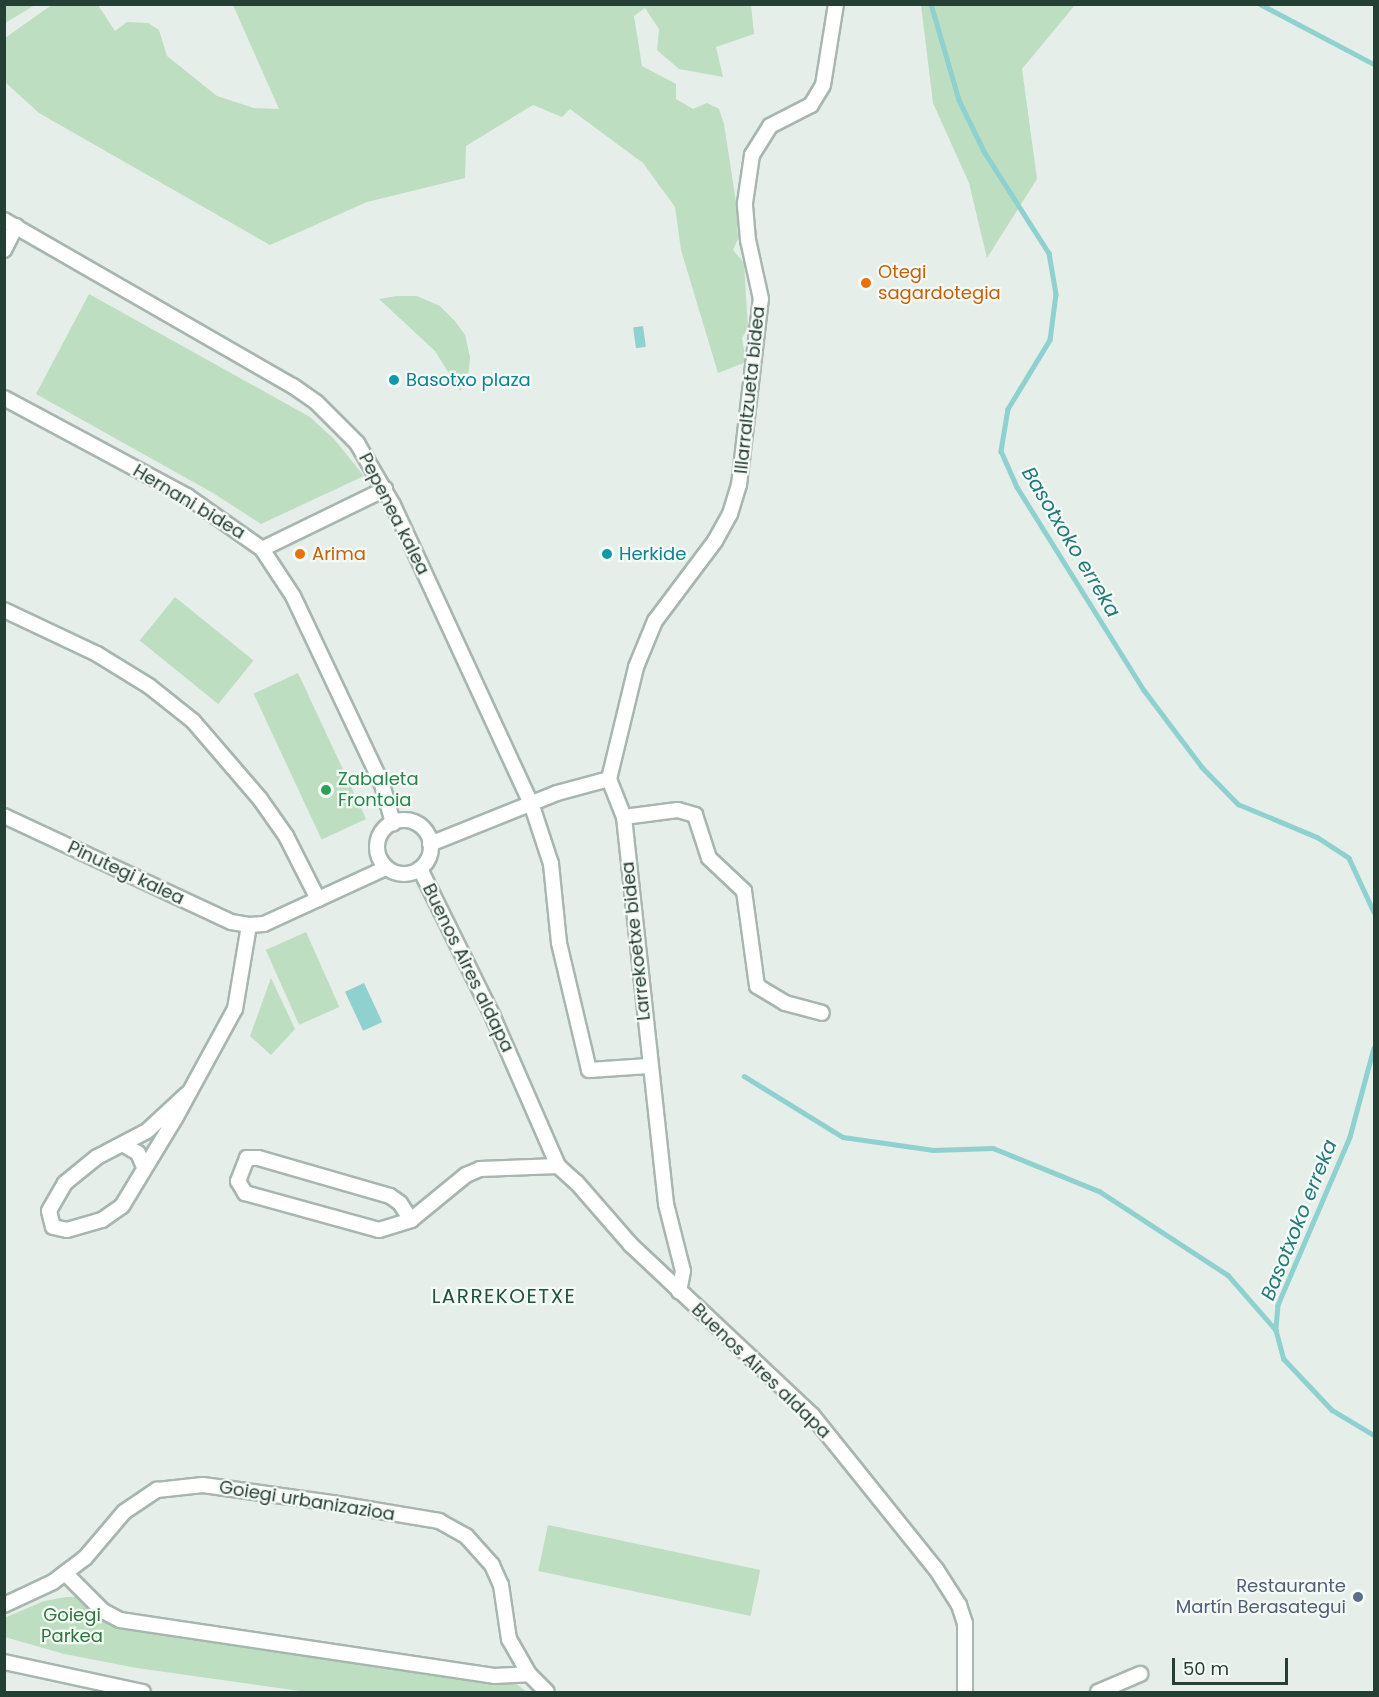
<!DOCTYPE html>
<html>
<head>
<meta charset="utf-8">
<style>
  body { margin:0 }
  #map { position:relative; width:1379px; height:1697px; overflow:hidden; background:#e5eee8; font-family:Poppins,sans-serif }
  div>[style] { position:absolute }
  .green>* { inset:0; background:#bedec1; transform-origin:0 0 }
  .water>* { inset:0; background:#8fd1ce; transform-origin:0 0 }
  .stream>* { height:4.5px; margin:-2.25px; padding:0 2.25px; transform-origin:2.25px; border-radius:2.25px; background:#8fd1ce }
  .roads { filter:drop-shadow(2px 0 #a7b6ae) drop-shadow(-2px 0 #a7b6ae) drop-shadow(0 2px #a7b6ae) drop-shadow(0 -2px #a7b6ae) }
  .minor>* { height:14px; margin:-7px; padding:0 7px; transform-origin:7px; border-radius:7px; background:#fff }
  .minor>.ring { margin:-7px; padding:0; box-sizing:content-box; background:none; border:14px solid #fff; border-radius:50% }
  .dots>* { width:16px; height:16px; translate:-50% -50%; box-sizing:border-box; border:3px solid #f5faf7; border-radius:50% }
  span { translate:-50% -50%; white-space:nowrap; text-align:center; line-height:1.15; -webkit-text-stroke:4.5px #f5faf7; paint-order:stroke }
  .food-label { font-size:18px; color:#c56008 }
  .left { translate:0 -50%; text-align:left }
  .culture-label { font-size:18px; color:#0d838f }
  .street-label { font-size:18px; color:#243f33 }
  .leisure-label { font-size:18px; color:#27864d }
  .service-label { font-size:18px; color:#4e5e75 }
  .right { translate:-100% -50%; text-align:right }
  .park-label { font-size:18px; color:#2f753d }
  .water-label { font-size:20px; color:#1f7a78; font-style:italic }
  .neighbourhood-label { font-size:20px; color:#20513c; letter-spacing:1.5px }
  .frame { position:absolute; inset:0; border:6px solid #243f33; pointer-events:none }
  .scale { position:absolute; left:1172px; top:1658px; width:116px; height:27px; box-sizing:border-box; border:3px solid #243f33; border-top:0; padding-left:8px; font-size:18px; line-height:21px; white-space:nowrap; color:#243f33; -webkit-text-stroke:4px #f5faf7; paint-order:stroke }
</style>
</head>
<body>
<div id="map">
  <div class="green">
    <i style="clip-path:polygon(5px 4px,35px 4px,35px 5px,5px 23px)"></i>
    <i style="clip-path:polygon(53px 4px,98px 5px,115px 31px,127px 22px,148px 23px,159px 30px,167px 56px,217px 96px,254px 108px,279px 109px,233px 5px,751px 5px,754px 34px,716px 47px,723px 77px,679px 69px,657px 50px,659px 29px,645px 8px,634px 16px,642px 66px,676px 84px,676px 99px,693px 109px,707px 103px,719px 109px,724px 124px,736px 202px,738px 239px,733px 250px,744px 263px,748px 328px,742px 338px,746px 362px,718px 373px,681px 250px,675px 207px,643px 163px,570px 109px,562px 117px,533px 105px,466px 146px,465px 178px,367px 202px,270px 245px,39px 113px,5px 82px,5px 38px)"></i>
    <i style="clip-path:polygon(921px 5px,1075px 5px,1022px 69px,1037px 179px,987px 258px,969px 183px,933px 103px)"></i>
    <i style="clip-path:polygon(89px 294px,310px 417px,334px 439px,364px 476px,261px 524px,213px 493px,36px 394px)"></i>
    <i style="clip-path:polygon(397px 296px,417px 296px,440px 306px,455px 321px,465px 335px,470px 357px,468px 379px,460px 391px,435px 351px,379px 299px)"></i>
    <i style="left:175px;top:597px;width:101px;height:56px;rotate:39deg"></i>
    <i style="left:298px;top:673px;width:161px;height:49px;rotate:65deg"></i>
    <i style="left:306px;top:932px;width:82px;height:44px;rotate:66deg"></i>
    <i style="clip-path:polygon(271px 978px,295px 1029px,271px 1055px,250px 1036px)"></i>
    <i style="left:548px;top:1525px;width:217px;height:47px;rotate:12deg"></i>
    <i style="clip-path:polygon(66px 1597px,86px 1597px,101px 1614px,511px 1680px,527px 1692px,307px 1692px,137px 1668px,64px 1654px,5px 1637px,4px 1618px,44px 1601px)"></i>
  </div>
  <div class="water">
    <i style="left:643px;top:326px;width:21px;height:10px;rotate:82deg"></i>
    <i style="left:364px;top:983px;width:43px;height:21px;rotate:65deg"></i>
  </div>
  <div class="stream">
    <i style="left:931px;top:4px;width:100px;rotate:73.7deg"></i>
    <i style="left:959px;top:100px;width:59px;rotate:63.9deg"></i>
    <i style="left:985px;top:153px;width:119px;rotate:57.4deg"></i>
    <i style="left:1049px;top:253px;width:42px;rotate:80.3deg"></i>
    <i style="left:1056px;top:294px;width:46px;rotate:97.4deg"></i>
    <i style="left:1050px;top:340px;width:81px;rotate:121.3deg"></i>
    <i style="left:1008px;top:409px;width:43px;rotate:99.5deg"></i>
    <i style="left:1001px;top:451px;width:39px;rotate:66deg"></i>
    <i style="left:1017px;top:487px;width:239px;rotate:58deg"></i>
    <i style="left:1144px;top:690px;width:96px;rotate:53deg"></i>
    <i style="left:1202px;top:767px;width:52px;rotate:45.8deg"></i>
    <i style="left:1238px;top:804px;width:86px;rotate:22.7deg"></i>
    <i style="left:1317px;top:837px;width:38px;rotate:33deg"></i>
    <i style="left:1349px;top:858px;width:60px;rotate:65.2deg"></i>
    <i style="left:1260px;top:4px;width:129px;rotate:27.8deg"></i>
    <i style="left:1374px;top:1048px;width:92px;rotate:105.1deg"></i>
    <i style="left:1350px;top:1137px;width:183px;rotate:113.2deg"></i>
    <i style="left:1278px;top:1305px;width:25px;rotate:95deg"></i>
    <i style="left:1276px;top:1330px;width:30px;rotate:75deg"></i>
    <i style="left:1284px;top:1359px;width:70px;rotate:46.7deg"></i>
    <i style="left:1332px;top:1410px;width:49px;rotate:30.8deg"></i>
    <i style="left:744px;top:1076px;width:116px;rotate:31.6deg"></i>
    <i style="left:843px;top:1137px;width:91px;rotate:8.2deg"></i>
    <i style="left:933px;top:1150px;width:60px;rotate:-1.9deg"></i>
    <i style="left:993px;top:1148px;width:114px;rotate:22.1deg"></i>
    <i style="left:1099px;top:1191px;width:154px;rotate:33.1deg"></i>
    <i style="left:1228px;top:1275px;width:73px;rotate:48.9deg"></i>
  </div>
  <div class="roads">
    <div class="minor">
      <i style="left:4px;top:220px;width:333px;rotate:29.9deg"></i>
      <i style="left:293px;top:386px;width:29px;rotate:35deg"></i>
      <i style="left:317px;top:403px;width:57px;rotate:45deg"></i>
      <i style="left:357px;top:443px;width:72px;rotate:59.9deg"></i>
      <i style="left:393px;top:505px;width:328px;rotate:65.2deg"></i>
      <i style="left:531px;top:803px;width:64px;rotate:71.8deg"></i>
      <i style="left:551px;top:864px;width:79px;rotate:84.2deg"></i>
      <i style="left:559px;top:943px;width:130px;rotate:76.7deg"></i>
      <i style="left:589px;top:1070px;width:60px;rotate:-3.8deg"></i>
      <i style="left:4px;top:250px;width:27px;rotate:-63deg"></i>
      <i style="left:4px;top:398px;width:208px;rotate:28.2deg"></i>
      <i style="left:187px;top:496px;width:92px;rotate:35.2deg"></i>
      <i style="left:262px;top:549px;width:56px;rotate:56.6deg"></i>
      <i style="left:293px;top:596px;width:208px;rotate:64.7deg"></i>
      <i style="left:382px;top:784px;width:41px;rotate:74.2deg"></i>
      <i style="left:262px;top:549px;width:137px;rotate:-26deg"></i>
      <i style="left:4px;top:610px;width:103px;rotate:25.3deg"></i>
      <i style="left:97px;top:654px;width:61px;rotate:31.6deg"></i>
      <i style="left:149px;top:686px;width:56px;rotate:38.5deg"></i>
      <i style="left:193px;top:721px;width:103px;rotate:49.3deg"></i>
      <i style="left:260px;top:799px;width:45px;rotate:54.9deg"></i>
      <i style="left:286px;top:836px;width:71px;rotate:63.1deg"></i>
      <i style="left:609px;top:779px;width:115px;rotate:-76.4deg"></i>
      <i style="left:636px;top:667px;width:50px;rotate:-67.6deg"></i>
      <i style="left:655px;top:621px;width:100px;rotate:-53.1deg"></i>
      <i style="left:715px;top:541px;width:31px;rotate:-61deg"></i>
      <i style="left:730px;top:514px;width:30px;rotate:-73deg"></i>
      <i style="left:739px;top:485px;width:187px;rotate:-83.3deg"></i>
      <i style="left:761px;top:299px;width:60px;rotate:-102.4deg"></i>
      <i style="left:748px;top:240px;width:37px;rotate:-95deg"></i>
      <i style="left:745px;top:203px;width:49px;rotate:-81.7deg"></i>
      <i style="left:752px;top:155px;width:34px;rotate:-58deg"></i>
      <i style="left:770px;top:126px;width:46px;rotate:-27.1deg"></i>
      <i style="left:811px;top:105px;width:23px;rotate:-59deg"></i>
      <i style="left:823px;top:85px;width:82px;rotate:-80.9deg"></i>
      <i style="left:609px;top:779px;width:41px;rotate:68.5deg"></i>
      <i style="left:624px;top:817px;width:389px;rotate:83.8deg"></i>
      <i style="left:666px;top:1204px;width:69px;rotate:75.8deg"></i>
      <i style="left:683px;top:1271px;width:21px;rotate:101deg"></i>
      <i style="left:4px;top:816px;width:251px;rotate:25deg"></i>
      <i style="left:231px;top:922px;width:18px;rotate:9deg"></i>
      <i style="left:249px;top:925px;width:15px;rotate:-4deg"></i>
      <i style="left:264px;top:924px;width:134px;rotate:-24.7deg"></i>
      <i style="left:624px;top:817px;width:54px;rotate:-7.4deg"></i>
      <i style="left:678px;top:810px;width:18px;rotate:16deg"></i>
      <i style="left:695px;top:815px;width:45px;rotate:72deg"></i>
      <i style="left:709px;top:858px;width:48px;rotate:43.3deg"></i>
      <i style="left:744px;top:891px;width:96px;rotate:82.2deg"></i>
      <i style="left:757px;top:986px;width:33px;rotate:31deg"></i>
      <i style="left:785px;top:1003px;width:38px;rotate:15deg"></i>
      <i class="ring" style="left:377px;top:820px;width:40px;height:40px"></i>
      <i style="left:430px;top:844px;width:137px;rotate:-21.9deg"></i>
      <i style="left:557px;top:793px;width:54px;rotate:-15.1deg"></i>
      <i style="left:420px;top:869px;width:165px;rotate:63.7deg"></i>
      <i style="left:493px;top:1017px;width:163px;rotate:66.4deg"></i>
      <i style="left:558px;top:1166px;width:25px;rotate:42deg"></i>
      <i style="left:577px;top:1183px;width:82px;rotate:48.9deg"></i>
      <i style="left:631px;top:1245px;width:248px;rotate:43.2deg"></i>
      <i style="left:812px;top:1415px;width:198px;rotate:51.2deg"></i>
      <i style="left:936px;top:1569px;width:43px;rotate:57.4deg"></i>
      <i style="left:959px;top:1605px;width:19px;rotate:72deg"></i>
      <i style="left:965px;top:1623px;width:69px;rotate:90deg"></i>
      <i style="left:187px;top:1094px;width:54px;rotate:137.2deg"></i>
      <i style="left:147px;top:1131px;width:56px;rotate:152.5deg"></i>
      <i style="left:97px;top:1157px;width:41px;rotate:140.9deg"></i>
      <i style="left:65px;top:1183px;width:32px;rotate:120deg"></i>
      <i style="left:49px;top:1211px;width:16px;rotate:76deg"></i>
      <i style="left:53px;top:1227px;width:14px;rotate:12deg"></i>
      <i style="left:67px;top:1230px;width:36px;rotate:-16deg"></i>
      <i style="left:102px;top:1220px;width:24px;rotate:-35deg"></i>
      <i style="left:122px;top:1206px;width:104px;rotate:-58.8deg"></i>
      <i style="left:176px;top:1117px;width:123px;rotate:-61.4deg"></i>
      <i style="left:235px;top:1009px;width:85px;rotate:-80.5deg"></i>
      <i style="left:124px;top:1145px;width:16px;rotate:30deg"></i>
      <i style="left:138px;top:1153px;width:15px;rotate:67deg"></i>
      <i style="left:411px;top:1220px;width:20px;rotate:-123deg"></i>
      <i style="left:400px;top:1203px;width:12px;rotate:-145deg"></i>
      <i style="left:390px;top:1196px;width:137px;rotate:-163.9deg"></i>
      <i style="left:258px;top:1158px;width:11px;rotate:180deg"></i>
      <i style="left:247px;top:1158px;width:25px;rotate:111deg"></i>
      <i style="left:238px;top:1181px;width:14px;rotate:60deg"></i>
      <i style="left:245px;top:1193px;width:139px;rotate:15.4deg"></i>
      <i style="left:379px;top:1230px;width:34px;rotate:-17deg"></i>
      <i style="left:411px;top:1220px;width:71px;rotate:-39.3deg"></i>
      <i style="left:466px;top:1175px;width:15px;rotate:-23deg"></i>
      <i style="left:480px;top:1169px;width:78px;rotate:-2.2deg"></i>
      <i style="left:65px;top:1573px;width:54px;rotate:45deg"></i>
      <i style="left:103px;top:1611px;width:19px;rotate:28deg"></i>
      <i style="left:120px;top:1620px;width:378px;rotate:8.5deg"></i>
      <i style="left:494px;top:1676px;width:35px;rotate:-3deg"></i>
      <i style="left:4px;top:1605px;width:54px;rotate:-25.1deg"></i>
      <i style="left:53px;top:1582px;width:40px;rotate:-37deg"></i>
      <i style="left:85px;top:1558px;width:60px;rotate:-49.7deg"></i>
      <i style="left:124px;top:1512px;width:40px;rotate:-34deg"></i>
      <i style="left:157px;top:1490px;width:46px;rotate:-6.2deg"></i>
      <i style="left:203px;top:1485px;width:130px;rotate:7.9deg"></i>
      <i style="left:332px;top:1503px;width:109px;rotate:9.5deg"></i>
      <i style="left:439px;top:1521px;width:31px;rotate:29deg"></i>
      <i style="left:466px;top:1536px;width:39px;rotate:48deg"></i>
      <i style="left:492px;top:1565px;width:22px;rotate:66deg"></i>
      <i style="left:501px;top:1585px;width:55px;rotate:81.6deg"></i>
      <i style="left:509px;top:1639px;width:40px;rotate:60.3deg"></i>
      <i style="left:529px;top:1674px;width:25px;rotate:45deg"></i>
      <i style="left:4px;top:1662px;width:142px;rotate:12.2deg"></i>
      <i style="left:1098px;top:1692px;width:46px;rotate:-23.2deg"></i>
    </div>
  </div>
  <div class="dots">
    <i style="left:866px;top:283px;background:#e8710a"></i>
    <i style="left:394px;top:380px;background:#0f9aa8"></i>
    <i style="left:300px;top:554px;background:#e8710a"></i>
    <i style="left:607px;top:554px;background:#0f9aa8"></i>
    <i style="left:326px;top:790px;background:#2e9e5b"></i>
    <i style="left:1358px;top:1597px;background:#5c6f8a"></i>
  </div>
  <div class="food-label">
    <span class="left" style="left:878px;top:283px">Otegi<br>sagardotegia</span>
    <span class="left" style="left:312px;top:554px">Arima</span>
  </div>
  <div class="culture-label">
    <span class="left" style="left:406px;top:380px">Basotxo plaza</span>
    <span class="left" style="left:619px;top:554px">Herkide</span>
  </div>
  <div class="street-label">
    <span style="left:750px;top:390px;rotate:-84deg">Illarraltzueta bidea</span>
    <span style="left:189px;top:502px;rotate:31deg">Hernani bidea</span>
    <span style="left:394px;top:514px;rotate:63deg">Pepenea kalea</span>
    <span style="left:126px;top:873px;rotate:25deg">Pinutegi kalea</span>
    <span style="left:636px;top:941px;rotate:-96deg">Larrekoetxe bidea</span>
    <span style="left:468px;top:968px;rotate:64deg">Buenos Aires aldapa</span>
    <span style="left:761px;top:1371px;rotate:44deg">Buenos Aires aldapa</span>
    <span style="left:307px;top:1501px;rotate:9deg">Goiegi urbanizazioa</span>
  </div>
  <div class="leisure-label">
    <span class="left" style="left:338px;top:790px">Zabaleta<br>Frontoia</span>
  </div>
  <div class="service-label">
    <span class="right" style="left:1346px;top:1597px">Restaurante<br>Martín Berasategui</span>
  </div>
  <div class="park-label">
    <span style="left:72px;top:1626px">Goiegi<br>Parkea</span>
  </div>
  <div class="water-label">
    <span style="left:1071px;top:542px;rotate:59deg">Basotxoko erreka</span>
    <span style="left:1299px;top:1220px;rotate:-68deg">Basotxoko erreka</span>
  </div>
  <div class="neighbourhood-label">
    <span style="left:504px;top:1296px">LARREKOETXE</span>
  </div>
  <div class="frame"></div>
  <div class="scale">50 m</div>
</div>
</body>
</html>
